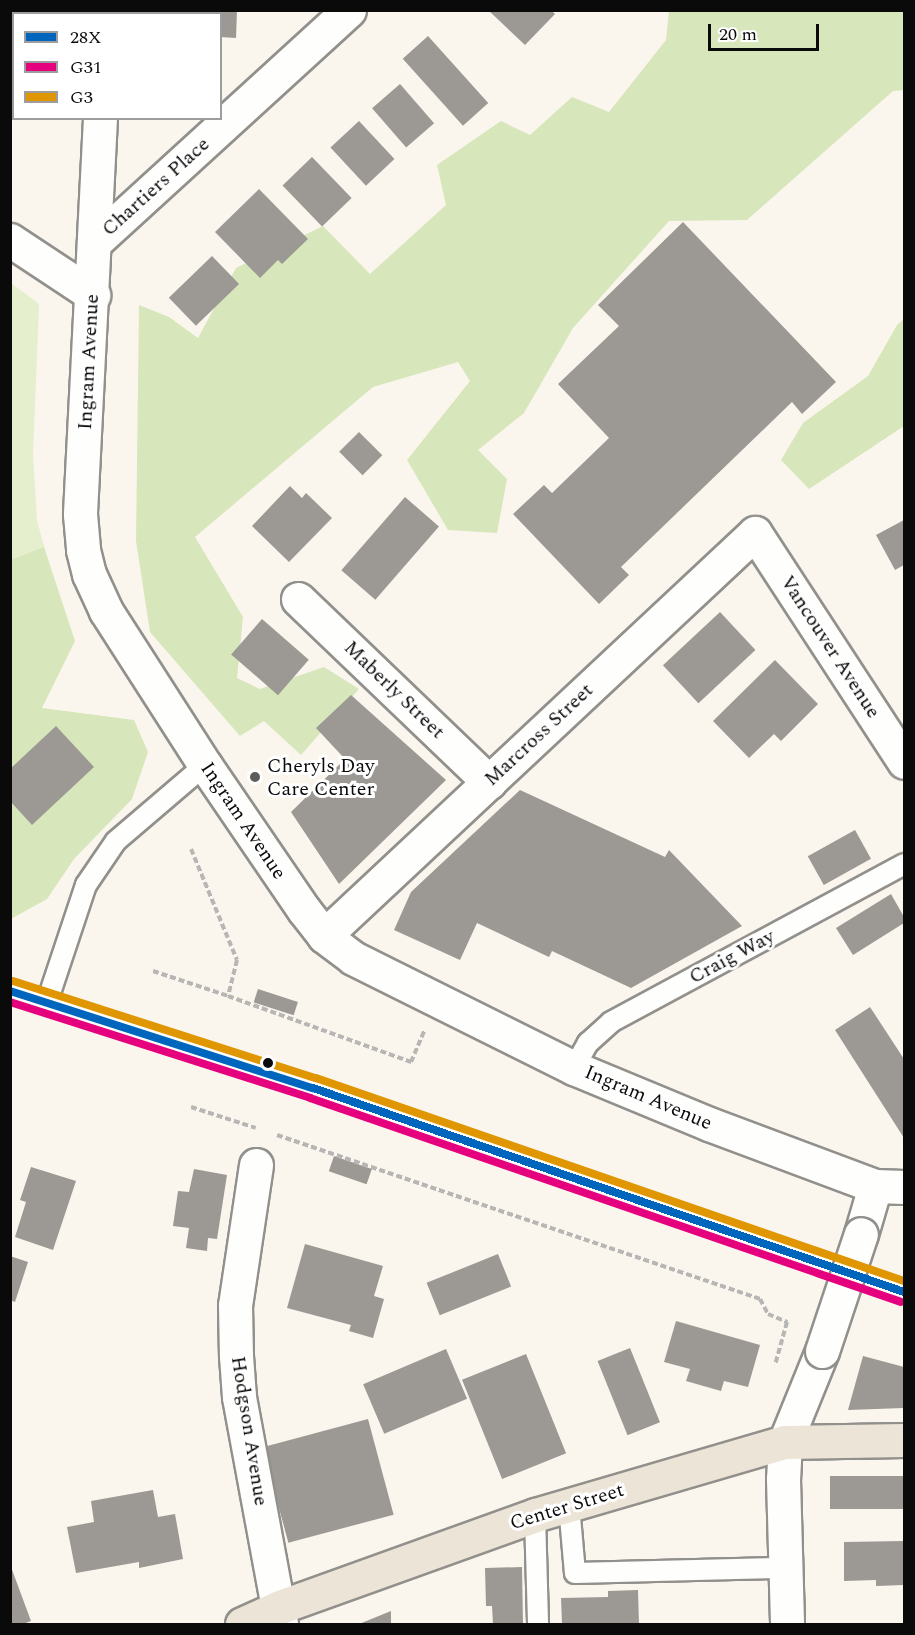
<!DOCTYPE html>
<html>
<head>
<meta charset="utf-8">
<style>
  body { margin:0 }
  #map { position:relative; width:915px; height:1635px; overflow:hidden; background:#faf6ed; font-family:Spectral,serif }
  div>[style] { position:absolute }
  .green>* { inset:0; background:#e5eecd }
  .forest>* { inset:0; background:#d7e6bb }
  .building>* { inset:0; background:#9c9894; transform-origin:0 0 }
  .path>* { height:4px; margin-top:-2px; transform-origin:0; background:repeating-linear-gradient(90deg,#b7b6b5 0 6px,transparent 0 9px) }
  .roads { filter:drop-shadow(2px 0 #92908c) drop-shadow(-2px 0 #92908c) drop-shadow(0 2px #92908c) drop-shadow(0 -2px #92908c) }
  .service>* { height:20px; margin:-10px; padding:0 10px; transform-origin:10px; border-radius:10px; background:#fefefc }
  .minor>* { height:33px; margin:-16.5px; padding:0 16.5px; transform-origin:16.5px; border-radius:16.5px; background:#fefefc }
  .tertiary>* { height:33px; margin:-16.5px; padding:0 16.5px; transform-origin:16.5px; border-radius:16.5px; background:#fefefc }
  .primary>* { height:33px; margin:-16.5px; padding:0 16.5px; transform-origin:16.5px; border-radius:16.5px; background:#ece4d7 }
  .bridges { filter:drop-shadow(2px 0 #92908c) drop-shadow(-2px 0 #92908c) drop-shadow(0 2px #92908c) drop-shadow(0 -2px #92908c) }
  .tertiary-bridge>* { height:33px; margin:-16.5px; padding:0 16.5px; transform-origin:16.5px; border-radius:16.5px; background:#fefefc }
  .bus-1>* { height:8px; margin:-4px; padding:0 4px; transform-origin:4px; border-radius:4px; background:#0065bd }
  .bus-2>* { height:8px; margin:-4px; padding:0 4px; transform-origin:4px; border-radius:4px; background:#e5007d }
  .bus-3>* { height:8px; margin:-4px; padding:0 4px; transform-origin:4px; border-radius:4px; background:#df9601 }
  .dots>* { width:16px; height:16px; translate:-50% -50%; box-sizing:border-box; border:3px solid #fff; border-radius:50% }
  span { translate:-50% -50%; white-space:nowrap; text-align:center; line-height:1.15; -webkit-text-stroke:6px #fff; paint-order:stroke }
  .street-label { font-size:20px; color:#0a0a0a }
  .poi-label { font-size:20px; color:#0a0a0a }
  .left { translate:0 -50%; text-align:left }
  .frame { position:absolute; inset:0; border:12px solid #0a0a0a; pointer-events:none }
  .legend { position:absolute; left:12px; top:12px; width:210px; height:108px; box-sizing:border-box; background:#fff; border:2px solid #9d9d9d; margin:0; padding:8px 10px; list-style:none; font-size:18px; color:#0a0a0a }
  .legend li { display:flex; align-items:center; gap:12px; height:30px }
  .legend b { width:30px; border:2px solid #9d9d9d }
  .scale { position:absolute; left:708px; top:24px; width:111px; height:27px; box-sizing:border-box; border:3px solid #0a0a0a; border-top:0; padding-left:8px; font-size:18px; line-height:21px; white-space:nowrap; color:#0a0a0a; -webkit-text-stroke:4px #fff; paint-order:stroke }
</style>
</head>
<body>
<div id="map">
  <div class="green">
    <i style="clip-path:polygon(11px 283px,39px 304px,33px 455px,37px 521px,55px 585px,11px 657px)"></i>
  </div>
  <div class="forest">
    <i style="clip-path:polygon(669px 11px,904px 11px,904px 90px,893px 91px,747px 220px,669px 221px,573px 328px,524px 413px,478px 450px,507px 479px,497px 533px,448px 530px,407px 460px,470px 381px,458px 362px,373px 387px,195px 537px,243px 617px,237px 678px,260px 689px,324px 667px,359px 689px,301px 755px,264px 721px,240px 736px,150px 632px,136px 541px,139px 305px,169px 317px,198px 338px,236px 268px,323px 226px,370px 274px,446px 205px,437px 165px,501px 121px,530px 135px,572px 97px,609px 112px,666px 40px)"></i>
    <i style="clip-path:polygon(904px 319px,904px 426px,809px 489px,781px 460px,803px 423px,868px 376px,897px 325px)"></i>
    <i style="clip-path:polygon(44px 547px,75px 641px,42px 708px,134px 720px,148px 752px,132px 799px,74px 859px,47px 899px,11px 919px,11px 560px)"></i>
  </div>
  <div class="building">
    <i style="clip-path:polygon(178px 10px,237px 10px,236px 38px,220px 37px,220px 14px,178px 14px)"></i>
    <i style="clip-path:polygon(488px 10px,551px 10px,555px 14px,525px 45px)"></i>
    <i style="left:428px;top:36px;width:90px;height:34px;rotate:48deg"></i>
    <i style="left:400px;top:84px;width:52px;height:37px;rotate:49deg"></i>
    <i style="left:359px;top:121px;width:52px;height:39px;rotate:47deg"></i>
    <i style="left:312px;top:157px;width:57px;height:41px;rotate:46deg"></i>
    <i style="clip-path:polygon(259px 189px,308px 239px,282px 264px,278px 260px,260px 278px,215px 232px)"></i>
    <i style="clip-path:polygon(683px 222px,836px 382px,802px 414px,792px 402px,621px 567px,629px 575px,599px 604px,513px 514px,544px 485px,552px 493px,609px 438px,558px 384px,619px 326px,598px 305px)"></i>
    <i style="left:212px;top:256px;width:39px;height:60px;rotate:46deg"></i>
    <i style="left:359px;top:432px;width:33px;height:28px;rotate:45deg"></i>
    <i style="clip-path:polygon(290px 486px,302px 498px,306px 493px,332px 518px,289px 562px,252px 526px)"></i>
    <i style="left:405px;top:497px;width:45px;height:97px;rotate:41deg"></i>
    <i style="clip-path:polygon(904px 520px,904px 565px,895px 570px,876px 535px)"></i>
    <i style="left:720px;top:612px;width:52px;height:78px;rotate:47deg"></i>
    <i style="left:262px;top:619px;width:62px;height:47px;rotate:41deg"></i>
    <i style="clip-path:polygon(775px 660px,818px 704px,781px 741px,774px 734px,749px 758px,713px 721px)"></i>
    <i style="clip-path:polygon(351px 695px,446px 780px,339px 884px,291px 812px,345px 759px,316px 728px)"></i>
    <i style="clip-path:polygon(56px 726px,94px 767px,32px 825px,10px 801px,10px 769px)"></i>
    <i style="clip-path:polygon(520px 790px,665px 857px,669px 850px,742px 926px,631px 988px,552px 951px,549px 957px,477px 923px,460px 960px,394px 930px,411px 892px)"></i>
    <i style="left:855px;top:830px;width:33px;height:54px;rotate:61deg"></i>
    <i style="clip-path:polygon(891px 894px,904px 917px,904px 923px,853px 955px,836px 928px)"></i>
    <i style="left:258px;top:989px;width:42px;height:14px;rotate:18deg"></i>
    <i style="clip-path:polygon(870px 1007px,904px 1059px,904px 1138px,835px 1030px)"></i>
    <i style="left:334px;top:1156px;width:40px;height:16px;rotate:19deg"></i>
    <i style="clip-path:polygon(31px 1167px,76px 1181px,53px 1250px,15px 1237px,26px 1202px,20px 1200px)"></i>
    <i style="clip-path:polygon(194px 1169px,227px 1175px,217px 1239px,208px 1238px,207px 1251px,186px 1248px,189px 1228px,173px 1226px,178px 1191px,189px 1192px)"></i>
    <i style="clip-path:polygon(305px 1244px,383px 1266px,374px 1296px,384px 1299px,373px 1338px,349px 1331px,351px 1325px,287px 1308px)"></i>
    <i style="left:498px;top:1254px;width:35px;height:77px;rotate:68deg"></i>
    <i style="clip-path:polygon(10px 1256px,28px 1262px,15px 1302px,10px 1300px)"></i>
    <i style="clip-path:polygon(676px 1321px,760px 1345px,748px 1387px,724px 1381px,721px 1391px,686px 1381px,690px 1369px,664px 1362px)"></i>
    <i style="left:630px;top:1348px;width:80px;height:35px;rotate:68deg"></i>
    <i style="left:446px;top:1349px;width:54px;height:90px;rotate:67deg"></i>
    <i style="left:526px;top:1354px;width:107px;height:69px;rotate:68deg"></i>
    <i style="clip-path:polygon(863px 1356px,904px 1367px,904px 1408px,848px 1410px)"></i>
    <i style="left:368px;top:1419px;width:99px;height:109px;rotate:75deg"></i>
    <i style="left:830px;top:1476px;width:74px;height:33px"></i>
    <i style="clip-path:polygon(153px 1490px,158px 1517px,175px 1514px,183px 1559px,139px 1568px,139px 1562px,76px 1573px,67px 1527px,94px 1522px,91px 1501px)"></i>
    <i style="clip-path:polygon(904px 1541px,904px 1585px,876px 1586px,876px 1580px,844px 1581px,844px 1542px)"></i>
    <i style="clip-path:polygon(11px 1567px,31px 1621px,23px 1624px,10px 1624px)"></i>
    <i style="clip-path:polygon(522px 1567px,523px 1624px,493px 1624px,492px 1606px,486px 1606px,485px 1568px)"></i>
    <i style="clip-path:polygon(638px 1590px,639px 1624px,562px 1624px,561px 1598px,608px 1597px,608px 1591px)"></i>
    <i style="clip-path:polygon(391px 1611px,391px 1624px,359px 1624px)"></i>
  </div>
  <div class="path">
    <i style="left:191px;top:849px;width:120px;rotate:67.5deg"></i>
    <i style="left:237px;top:960px;width:37px;rotate:104deg"></i>
    <i style="left:228px;top:996px;width:195px;rotate:19.8deg"></i>
    <i style="left:411px;top:1062px;width:34px;rotate:-67deg"></i>
    <i style="left:153px;top:971px;width:79px;rotate:18.4deg"></i>
    <i style="left:191px;top:1107px;width:68px;rotate:17.9deg"></i>
    <i style="left:277px;top:1135px;width:510px;rotate:18.75deg"></i>
    <i style="left:760px;top:1299px;width:17px;rotate:62deg"></i>
    <i style="left:768px;top:1314px;width:21px;rotate:23deg"></i>
    <i style="left:787px;top:1322px;width:45px;rotate:105.6deg"></i>
  </div>
  <div class="roads">
    <div class="service">
      <i style="left:10px;top:991px;width:318px;rotate:17.8deg"></i>
      <i style="left:313px;top:1088px;width:625px;rotate:19.04deg"></i>
      <i style="left:47px;top:1002px;width:123px;rotate:-71.6deg"></i>
      <i style="left:86px;top:885px;width:53px;rotate:-55.7deg"></i>
      <i style="left:116px;top:841px;width:117px;rotate:-40.5deg"></i>
      <i style="left:574px;top:1068px;width:29px;rotate:-61deg"></i>
      <i style="left:588px;top:1043px;width:31px;rotate:-42deg"></i>
      <i style="left:611px;top:1022px;width:333px;rotate:-28.3deg"></i>
      <i style="left:569px;top:1505px;width:68px;rotate:85deg"></i>
      <i style="left:575px;top:1573px;width:211px;rotate:-1.4deg"></i>
      <i style="left:535px;top:1515px;width:109px;rotate:88.4deg"></i>
    </div>
    <div class="minor">
      <i style="left:95px;top:242px;width:344px;rotate:-42.4deg"></i>
      <i style="left:298px;top:599px;width:265px;rotate:43.8deg"></i>
      <i style="left:324px;top:936px;width:590px;rotate:-43.08deg"></i>
      <i style="left:755px;top:533px;width:273px;rotate:56.9deg"></i>
      <i style="left:256px;top:1165px;width:142px;rotate:98.5deg"></i>
      <i style="left:235px;top:1305px;width:51px;rotate:88.9deg"></i>
      <i style="left:236px;top:1356px;width:41px;rotate:85.8deg"></i>
      <i style="left:239px;top:1397px;width:231px;rotate:79.5deg"></i>
      <i style="left:785px;top:1442px;width:37px;rotate:93deg"></i>
      <i style="left:783px;top:1479px;width:145px;rotate:88.4deg"></i>
    </div>
    <div class="tertiary">
      <i style="left:105px;top:14px;width:4px;rotate:-90deg"></i>
      <i style="left:100px;top:118px;width:397px;rotate:92.9deg"></i>
      <i style="left:80px;top:514px;width:36px;rotate:85deg"></i>
      <i style="left:83px;top:550px;width:25px;rotate:76deg"></i>
      <i style="left:89px;top:574px;width:41px;rotate:65.3deg"></i>
      <i style="left:106px;top:611px;width:183px;rotate:57.3deg"></i>
      <i style="left:205px;top:765px;width:176px;rotate:55.7deg"></i>
      <i style="left:304px;top:910px;width:33px;rotate:52deg"></i>
      <i style="left:324px;top:936px;width:36px;rotate:37deg"></i>
      <i style="left:353px;top:958px;width:247px;rotate:26.5deg"></i>
      <i style="left:574px;top:1068px;width:146px;rotate:22.5deg"></i>
      <i style="left:709px;top:1124px;width:177px;rotate:20.5deg"></i>
      <i style="left:875px;top:1186px;width:29px;rotate:2deg"></i>
      <i style="left:10px;top:240px;width:100px;rotate:33.5deg"></i>
      <i style="left:861px;top:1234px;width:50px;rotate:-73.7deg"></i>
      <i style="left:785px;top:1442px;width:98px;rotate:-67.9deg"></i>
    </div>
    <div class="primary">
      <i style="left:242px;top:1624px;width:42px;rotate:-24.1deg"></i>
      <i style="left:280px;top:1607px;width:271px;rotate:-19.8deg"></i>
      <i style="left:535px;top:1515px;width:260px;rotate:-16.3deg"></i>
      <i style="left:785px;top:1442px;width:119px;rotate:-1deg"></i>
    </div>
  </div>
  <div class="bridges">
    <div class="tertiary-bridge">
      <i style="left:822px;top:1351px;width:123px;rotate:-71.6deg"></i>
    </div>
  </div>
  <div class="bus-1">
    <i style="left:10px;top:991px;width:318px;rotate:17.8deg"></i>
    <i style="left:313px;top:1088px;width:625px;rotate:19.04deg"></i>
  </div>
  <div class="bus-2">
    <i style="left:10px;top:1002px;width:315px;rotate:17.7deg"></i>
    <i style="left:310px;top:1098px;width:625px;rotate:19.04deg"></i>
  </div>
  <div class="bus-3">
    <i style="left:13px;top:981px;width:318px;rotate:17.8deg"></i>
    <i style="left:316px;top:1078px;width:622px;rotate:19.05deg"></i>
  </div>
  <div class="dots">
    <i style="left:255px;top:777px;background:#5e5d59"></i>
    <i style="left:268px;top:1063px;background:#0a0a0a"></i>
  </div>
  <div class="street-label">
    <span style="left:156px;top:187px;rotate:-42deg">Chartiers Place</span>
    <span style="left:89px;top:362px;rotate:-87deg">Ingram Avenue</span>
    <span style="left:830px;top:647px;rotate:57deg">Vancouver Avenue</span>
    <span style="left:394px;top:690px;rotate:44deg">Maberly Street</span>
    <span style="left:539px;top:735px;rotate:-43deg">Marcross Street</span>
    <span style="left:243px;top:821px;rotate:56deg">Ingram Avenue</span>
    <span style="left:732px;top:957px;rotate:-28deg">Craig Way</span>
    <span style="left:648px;top:1098px;rotate:23deg">Ingram Avenue</span>
    <span style="left:249px;top:1431px;rotate:81deg">Hodgson Avenue</span>
    <span style="left:567px;top:1507px;rotate:-17deg">Center Street</span>
  </div>
  <div class="poi-label">
    <span class="left" style="left:267px;top:778px">Cheryls Day<br>Care Center</span>
  </div>
  <div class="frame"></div>
  <ul class="legend">
  <li><b style="height:8px;background:#0065bd"></b>28X</li>
  <li><b style="height:8px;background:#e5007d"></b>G31</li>
  <li><b style="height:8px;background:#df9601"></b>G3</li>
  </ul>
  <div class="scale">20 m</div>
</div>
</body>
</html>
